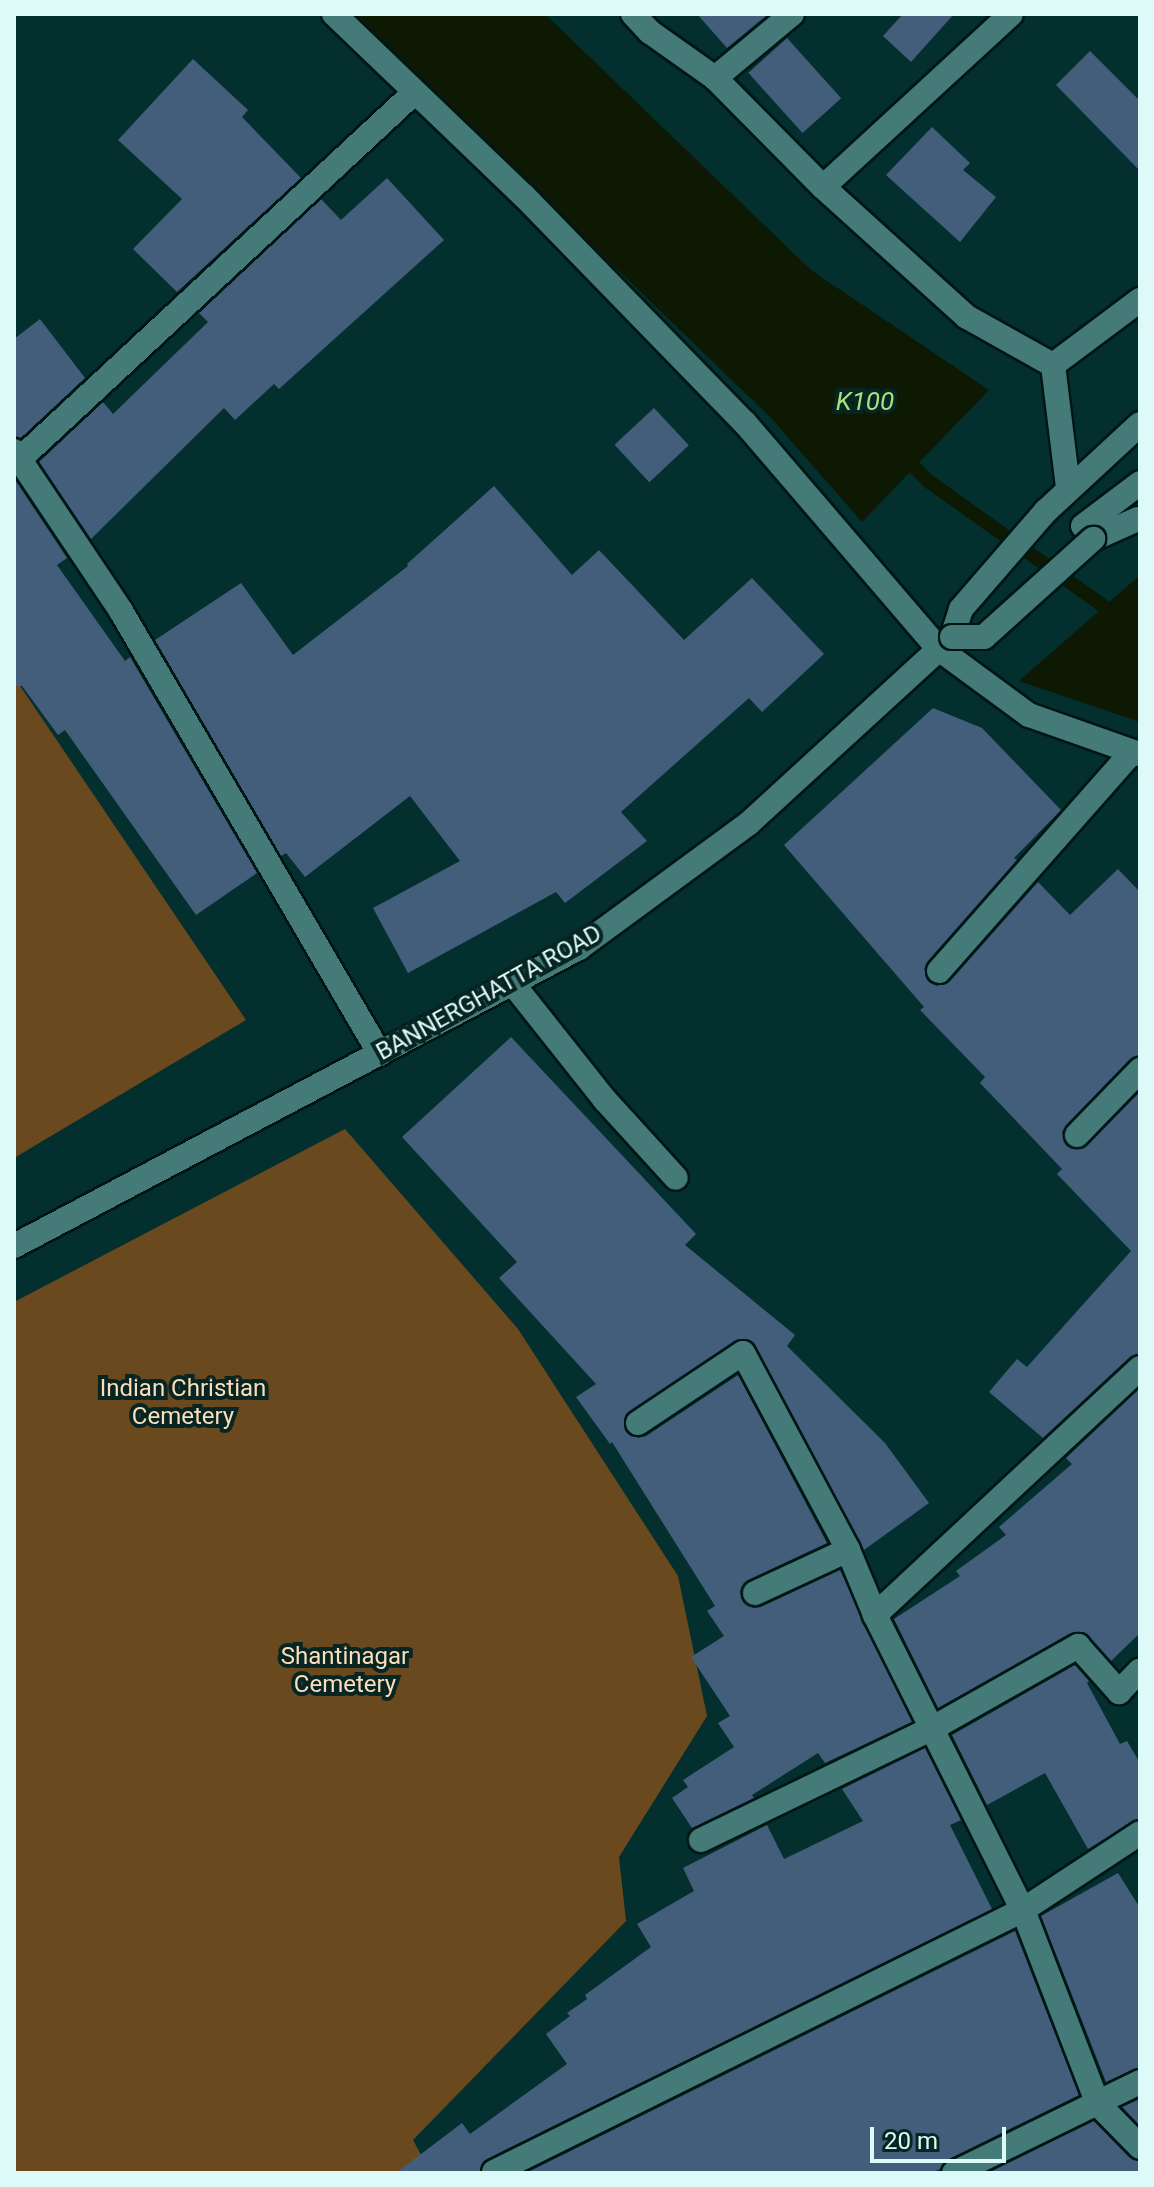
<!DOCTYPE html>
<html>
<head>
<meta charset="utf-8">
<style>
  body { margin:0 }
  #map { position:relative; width:1154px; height:2187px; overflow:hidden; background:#03302e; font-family:Roboto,sans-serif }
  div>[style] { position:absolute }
  .green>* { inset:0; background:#6a491e }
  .water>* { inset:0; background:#0e1903 }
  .stream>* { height:14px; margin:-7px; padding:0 7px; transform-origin:7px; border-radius:7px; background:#0e1903 }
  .building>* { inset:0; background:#435e7b; transform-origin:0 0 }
  .roads { filter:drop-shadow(2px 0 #001615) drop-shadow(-2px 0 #001615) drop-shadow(0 2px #001615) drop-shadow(0 -2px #001615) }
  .lane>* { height:24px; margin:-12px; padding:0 12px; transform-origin:12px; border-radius:12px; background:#447a77 }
  .street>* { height:24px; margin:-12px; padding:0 12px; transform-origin:12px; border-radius:12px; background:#447a77 }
  .secondary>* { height:24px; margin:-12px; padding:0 12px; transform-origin:12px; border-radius:12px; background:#447a77 }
  .bridges { filter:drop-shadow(2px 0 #001615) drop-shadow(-2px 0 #001615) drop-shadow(0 2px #001615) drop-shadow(0 -2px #001615) }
  .secondary-bridge>* { height:24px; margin:-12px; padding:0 12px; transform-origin:12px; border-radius:12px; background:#447a77 }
  span { translate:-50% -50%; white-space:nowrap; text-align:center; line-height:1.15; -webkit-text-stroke:8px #072523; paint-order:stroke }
  .street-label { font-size:24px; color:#defaf8 }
  .park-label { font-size:24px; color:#fcdeba }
  .water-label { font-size:26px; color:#ace079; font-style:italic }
  .frame { position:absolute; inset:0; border:16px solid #defaf8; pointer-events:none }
  .scale { position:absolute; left:870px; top:2127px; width:136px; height:36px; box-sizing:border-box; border:4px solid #defaf8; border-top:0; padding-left:10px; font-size:24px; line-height:28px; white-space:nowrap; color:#defaf8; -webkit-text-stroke:6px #072523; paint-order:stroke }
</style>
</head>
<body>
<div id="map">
  <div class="green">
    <i style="clip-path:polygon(14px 677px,246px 1020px,14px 1158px)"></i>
    <i style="clip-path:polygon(345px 1129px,518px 1329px,678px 1576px,707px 1716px,619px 1857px,626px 1921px,413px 2140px,431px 2173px,14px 2173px,14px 1302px)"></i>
  </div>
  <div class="water">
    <i style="clip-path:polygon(353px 14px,545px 14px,811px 270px,989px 390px,862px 522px,771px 418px)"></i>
    <i style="clip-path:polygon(1140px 575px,1140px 722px,1019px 681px)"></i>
  </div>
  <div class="stream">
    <i style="left:903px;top:456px;width:35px;rotate:45deg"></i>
    <i style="left:928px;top:481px;width:260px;rotate:35.5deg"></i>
  </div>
  <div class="building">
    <i style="clip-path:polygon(697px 14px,766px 14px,767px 15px,727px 48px)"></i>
    <i style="clip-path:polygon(903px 14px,954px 14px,911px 62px,883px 36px)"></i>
    <i style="left:787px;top:38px;width:81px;height:52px;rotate:48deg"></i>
    <i style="clip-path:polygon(1090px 51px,1140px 101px,1140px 171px,1056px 85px)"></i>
    <i style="clip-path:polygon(193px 59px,248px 110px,242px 117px,301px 178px,177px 292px,133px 249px,182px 199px,118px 140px)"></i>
    <i style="clip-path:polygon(932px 127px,970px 163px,963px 170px,996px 197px,960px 242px,886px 175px)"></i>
    <i style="clip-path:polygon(387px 178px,444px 240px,279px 389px,274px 384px,235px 420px,224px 408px,91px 539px,39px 462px,103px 402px,113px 414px,208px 322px,199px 313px,321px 199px,341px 220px)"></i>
    <i style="clip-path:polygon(40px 319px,85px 378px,21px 438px,14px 436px,14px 339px)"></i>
    <i style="left:654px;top:408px;width:51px;height:54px;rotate:47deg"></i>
    <i style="clip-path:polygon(14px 478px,67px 558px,57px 565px,125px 661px,130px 657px,257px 873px,196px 915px,65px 730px,58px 735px,22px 686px,14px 686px)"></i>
    <i style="clip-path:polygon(494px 486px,572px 575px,599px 550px,684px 640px,752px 578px,824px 654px,762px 712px,749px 698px,621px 812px,647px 841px,565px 903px,556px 892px,408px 973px,373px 908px,460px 861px,410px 796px,305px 877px,286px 853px,281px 856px,155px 640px,241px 583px,293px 655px,408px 566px,407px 564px)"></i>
    <i style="clip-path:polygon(933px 708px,982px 728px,1061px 810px,1014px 858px,1017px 860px,928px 961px,924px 969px,929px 982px,937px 986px,950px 981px,1038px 882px,1070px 915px,1118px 869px,1140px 892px,1140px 1055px,1129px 1060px,1062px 1132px,1067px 1146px,1082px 1149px,1140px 1092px,1140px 1353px,1130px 1357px,1043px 1438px,989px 1392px,1017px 1359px,1027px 1367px,1131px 1251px,1057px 1174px,1062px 1169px,980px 1083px,985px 1077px,920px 1010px,924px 1007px,784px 845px)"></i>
    <i style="clip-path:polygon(511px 1037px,696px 1234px,685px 1245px,795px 1335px,787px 1346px,885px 1443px,929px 1503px,864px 1550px,750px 1340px,735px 1341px,625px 1416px,626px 1432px,638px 1438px,646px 1436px,738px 1375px,827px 1543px,748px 1580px,740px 1591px,742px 1600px,753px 1608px,761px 1607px,840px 1570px,912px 1722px,825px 1763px,818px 1753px,752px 1795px,754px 1798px,692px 1828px,672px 1798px,688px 1787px,683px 1780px,734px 1747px,718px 1723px,730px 1716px,691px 1657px,724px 1636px,707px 1611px,715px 1606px,612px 1442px,610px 1444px,576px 1397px,596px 1384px,499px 1278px,517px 1262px,402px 1137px)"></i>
    <i style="clip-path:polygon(1140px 1388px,1140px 1633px,1111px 1661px,1084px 1632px,1071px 1633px,938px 1708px,894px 1619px,960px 1576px,956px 1571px,1006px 1535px,999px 1527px,1072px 1464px,1066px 1458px)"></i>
    <i style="clip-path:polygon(1075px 1665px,1089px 1681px,1087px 1683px,1120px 1744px,1127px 1741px,1140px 1763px,1140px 1818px,1088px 1849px,1045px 1773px,987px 1805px,952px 1735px)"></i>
    <i style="clip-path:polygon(925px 1748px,961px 1820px,950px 1825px,992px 1909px,487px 2159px,479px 2173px,396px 2173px,462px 2123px,470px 2134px,567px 2064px,546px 2034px,570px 2016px,567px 2013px,587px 1999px,585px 1995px,651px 1947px,637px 1924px,694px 1891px,683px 1868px,767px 1825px,784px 1859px,863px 1821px,842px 1789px)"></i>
    <i style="clip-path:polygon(1118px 1873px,1140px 1908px,1140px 2067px,1106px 2082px,1041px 1916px)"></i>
    <i style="clip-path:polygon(1015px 1931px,1079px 2095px,947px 2160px,940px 2169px,931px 2173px,526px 2173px)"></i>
    <i style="clip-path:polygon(1140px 2099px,1140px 2126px,1122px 2107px)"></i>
    <i style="clip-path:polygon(1094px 2121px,1129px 2157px,1140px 2162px,1140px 2173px,988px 2173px)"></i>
  </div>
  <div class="roads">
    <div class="lane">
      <i style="left:20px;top:459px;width:539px;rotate:-42.9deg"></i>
    </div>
    <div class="street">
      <i style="left:334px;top:14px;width:263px;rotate:43.8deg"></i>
      <i style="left:524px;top:196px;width:317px;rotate:45.8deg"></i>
      <i style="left:745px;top:423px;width:298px;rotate:49.4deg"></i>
      <i style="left:939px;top:649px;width:112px;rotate:36.3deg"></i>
      <i style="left:1029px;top:715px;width:118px;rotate:19.4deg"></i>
      <i style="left:633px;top:14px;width:25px;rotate:47deg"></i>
      <i style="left:650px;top:32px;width:80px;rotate:35.3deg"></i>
      <i style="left:715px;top:78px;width:153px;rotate:45.3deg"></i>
      <i style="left:823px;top:187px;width:194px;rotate:42.1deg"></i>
      <i style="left:967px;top:317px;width:98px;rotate:29.2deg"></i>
      <i style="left:715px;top:78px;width:100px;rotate:-39.7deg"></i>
      <i style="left:823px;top:187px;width:255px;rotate:-42.6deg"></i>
      <i style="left:1053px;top:365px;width:123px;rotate:83deg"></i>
      <i style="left:1053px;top:365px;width:109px;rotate:-36.8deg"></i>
      <i style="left:14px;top:451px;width:192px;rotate:56.2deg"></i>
      <i style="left:121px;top:611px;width:513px;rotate:59.69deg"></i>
      <i style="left:939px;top:971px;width:292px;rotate:-48.6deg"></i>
      <i style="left:513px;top:984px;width:148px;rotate:51.6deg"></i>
      <i style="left:605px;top:1100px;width:105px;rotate:47.7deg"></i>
      <i style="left:1077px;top:1135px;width:91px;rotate:-45.9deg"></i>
      <i style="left:638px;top:1423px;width:126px;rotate:-33.7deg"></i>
      <i style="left:743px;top:1353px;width:223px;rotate:61.9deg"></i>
      <i style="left:848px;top:1550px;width:70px;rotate:67.4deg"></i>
      <i style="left:875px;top:1615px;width:330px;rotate:63.4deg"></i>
      <i style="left:1023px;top:1910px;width:208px;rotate:68.9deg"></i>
      <i style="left:1098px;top:2104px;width:60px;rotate:45.7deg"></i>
      <i style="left:755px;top:1593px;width:102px;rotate:-24.8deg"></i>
      <i style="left:875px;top:1615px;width:362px;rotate:-43deg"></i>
      <i style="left:701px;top:1840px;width:258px;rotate:-25.8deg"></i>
      <i style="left:933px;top:1728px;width:167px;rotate:-29.5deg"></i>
      <i style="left:1078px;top:1646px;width:62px;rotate:48.3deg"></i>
      <i style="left:1119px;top:1692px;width:30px;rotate:-46deg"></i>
      <i style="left:494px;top:2172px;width:590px;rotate:-26.35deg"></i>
      <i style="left:1023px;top:1910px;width:140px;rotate:-33.3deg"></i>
      <i style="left:954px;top:2173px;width:207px;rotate:-26.1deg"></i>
    </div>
    <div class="secondary">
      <i style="left:1083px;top:526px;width:71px;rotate:-37deg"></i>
      <i style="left:1093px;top:539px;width:49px;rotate:-24deg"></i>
      <i style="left:14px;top:1246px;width:639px;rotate:-27.81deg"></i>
      <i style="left:579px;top:948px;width:210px;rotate:-36.3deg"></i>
      <i style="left:748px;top:824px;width:277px;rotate:-42.5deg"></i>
      <i style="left:952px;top:637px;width:29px;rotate:-72deg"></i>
      <i style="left:961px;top:609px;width:130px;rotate:-49.1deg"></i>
      <i style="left:1046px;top:511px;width:128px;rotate:-42.8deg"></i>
    </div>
  </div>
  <div class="bridges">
    <div class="secondary-bridge">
      <i style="left:952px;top:637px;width:32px"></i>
      <i style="left:984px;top:637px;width:147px;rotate:-42deg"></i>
    </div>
  </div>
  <div class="street-label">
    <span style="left:489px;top:993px;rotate:-29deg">BANNERGHATTA ROAD</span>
  </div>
  <div class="park-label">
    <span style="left:183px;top:1403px">Indian Christian<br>Cemetery</span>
    <span style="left:345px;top:1671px">Shantinagar<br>Cemetery</span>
  </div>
  <div class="water-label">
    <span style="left:865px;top:402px">K100</span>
  </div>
  <div class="frame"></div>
  <div class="scale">20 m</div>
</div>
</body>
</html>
